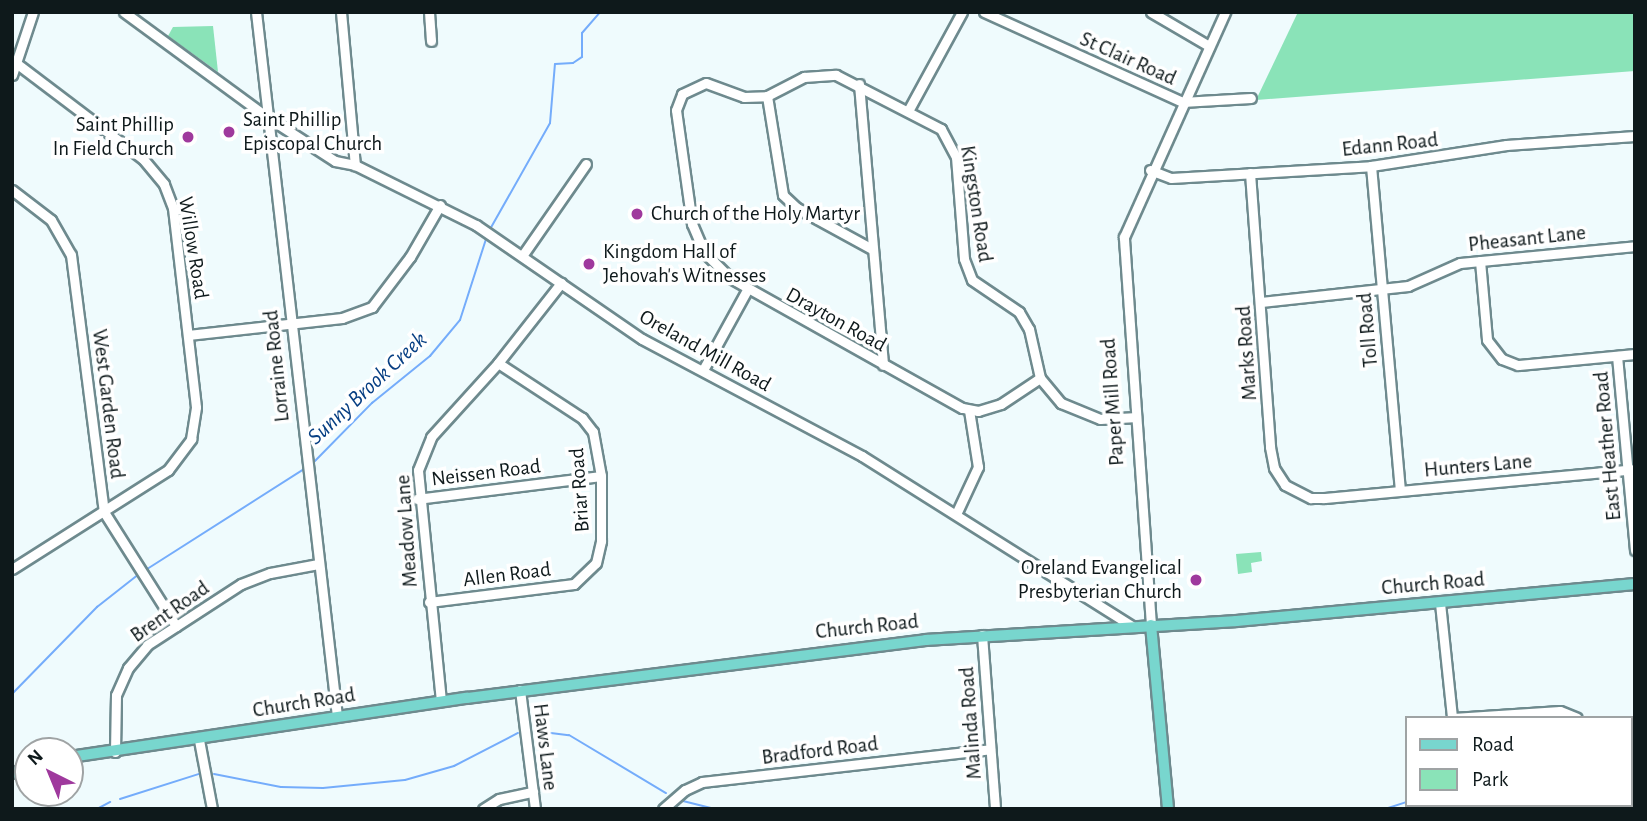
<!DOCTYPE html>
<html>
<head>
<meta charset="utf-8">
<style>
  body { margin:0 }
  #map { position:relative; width:1647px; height:821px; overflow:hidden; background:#effbfd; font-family:"Alegreya Sans",sans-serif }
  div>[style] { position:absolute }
  .green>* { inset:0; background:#8ae3b8 }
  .stream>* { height:2px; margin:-1px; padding:0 1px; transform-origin:1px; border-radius:1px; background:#74acfb }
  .roads { filter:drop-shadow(2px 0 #6e8a8e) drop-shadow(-2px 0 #6e8a8e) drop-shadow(0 2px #6e8a8e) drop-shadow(0 -2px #6e8a8e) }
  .minor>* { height:9px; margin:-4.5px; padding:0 4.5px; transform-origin:4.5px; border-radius:4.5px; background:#fff }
  .major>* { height:10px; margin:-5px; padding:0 5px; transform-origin:5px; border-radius:5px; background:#78d6ce }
  .dots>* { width:19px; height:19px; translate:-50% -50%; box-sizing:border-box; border:4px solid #fff; border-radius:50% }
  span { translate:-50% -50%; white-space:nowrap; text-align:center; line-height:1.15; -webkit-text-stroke:7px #fff; paint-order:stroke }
  .street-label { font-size:21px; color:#0e191b }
  .poi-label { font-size:21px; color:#0e191b }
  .left { translate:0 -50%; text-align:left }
  .right { translate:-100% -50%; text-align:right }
  .water-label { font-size:23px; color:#073f83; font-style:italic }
  .frame { position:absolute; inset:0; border:14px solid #0e191b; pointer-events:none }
  .legend { position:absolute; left:1405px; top:716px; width:228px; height:91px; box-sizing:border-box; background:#fff; border:2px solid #9fa3a4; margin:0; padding:9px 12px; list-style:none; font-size:21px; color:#0e191b }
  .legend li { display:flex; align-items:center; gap:14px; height:35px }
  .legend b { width:35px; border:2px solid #9fa3a4 }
  .north { position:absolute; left:14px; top:737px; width:70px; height:70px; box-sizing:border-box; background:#fff; border:2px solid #9fa3a4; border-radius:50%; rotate:317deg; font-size:19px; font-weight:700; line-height:28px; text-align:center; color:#0e191b }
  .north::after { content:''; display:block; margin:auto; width:24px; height:32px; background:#9f399d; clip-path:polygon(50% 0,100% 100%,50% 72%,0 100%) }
</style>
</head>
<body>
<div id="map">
  <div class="green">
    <i style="clip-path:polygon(1298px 12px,1635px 12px,1635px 71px,1256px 100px)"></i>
    <i style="clip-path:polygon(213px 26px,218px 72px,168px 36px,173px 27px)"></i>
    <i style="clip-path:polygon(1261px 552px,1262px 561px,1251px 563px,1252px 572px,1238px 574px,1236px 554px)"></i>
  </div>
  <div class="stream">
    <i style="left:489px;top:231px;width:124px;rotate:-60.5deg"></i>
    <i style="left:550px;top:123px;width:59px;rotate:-85.2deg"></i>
    <i style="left:555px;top:64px;width:18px;rotate:-3deg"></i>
    <i style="left:573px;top:63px;width:11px;rotate:-34deg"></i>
    <i style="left:582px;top:57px;width:24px;rotate:-90deg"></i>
    <i style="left:582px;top:33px;width:28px;rotate:-49deg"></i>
    <i style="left:312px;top:464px;width:86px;rotate:-45.5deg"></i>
    <i style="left:372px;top:403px;width:75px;rotate:-39deg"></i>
    <i style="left:430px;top:356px;width:47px;rotate:-50.2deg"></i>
    <i style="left:460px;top:320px;width:88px;rotate:-72.2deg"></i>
    <i style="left:144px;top:571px;width:190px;rotate:-32.5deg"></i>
    <i style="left:12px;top:694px;width:122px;rotate:-45.7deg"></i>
    <i style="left:97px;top:607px;width:53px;rotate:-38.2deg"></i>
    <i style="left:535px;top:731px;width:34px;rotate:7deg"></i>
    <i style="left:569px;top:735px;width:113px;rotate:30.9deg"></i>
    <i style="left:214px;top:774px;width:68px;rotate:11deg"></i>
    <i style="left:281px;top:787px;width:42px;rotate:1.4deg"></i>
    <i style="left:323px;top:788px;width:82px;rotate:-5.6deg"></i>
    <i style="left:405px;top:780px;width:51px;rotate:-15.9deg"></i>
    <i style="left:454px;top:766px;width:72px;rotate:-27.3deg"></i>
    <i style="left:120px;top:799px;width:83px;rotate:-17.6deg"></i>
    <i style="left:679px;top:800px;width:37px;rotate:14deg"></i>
    <i style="left:97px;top:809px;width:15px;rotate:-28deg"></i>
    <i style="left:1385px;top:809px;width:23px;rotate:-18deg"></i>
  </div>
  <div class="roads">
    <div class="minor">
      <i style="left:124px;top:12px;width:177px;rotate:36.3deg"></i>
      <i style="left:267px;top:117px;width:81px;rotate:32.9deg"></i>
      <i style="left:335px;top:161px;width:20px;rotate:11deg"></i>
      <i style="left:355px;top:165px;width:135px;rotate:26.4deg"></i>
      <i style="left:476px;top:225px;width:201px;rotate:34.5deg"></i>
      <i style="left:642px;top:339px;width:249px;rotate:28deg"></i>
      <i style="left:862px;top:456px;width:319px;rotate:32.2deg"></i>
      <i style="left:256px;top:12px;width:709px;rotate:83.44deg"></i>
      <i style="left:341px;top:12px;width:154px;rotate:84.8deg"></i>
      <i style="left:429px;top:12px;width:29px;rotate:86deg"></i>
      <i style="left:984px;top:12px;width:217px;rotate:24.4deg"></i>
      <i style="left:1182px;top:102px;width:69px;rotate:-3.3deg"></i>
      <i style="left:1151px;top:12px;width:67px;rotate:30.4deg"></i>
      <i style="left:12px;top:75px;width:66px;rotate:-71.6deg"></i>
      <i style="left:859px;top:84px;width:282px;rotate:85.1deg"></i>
      <i style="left:767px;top:96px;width:100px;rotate:80.8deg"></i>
      <i style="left:783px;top:195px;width:19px;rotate:43deg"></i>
      <i style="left:797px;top:208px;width:85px;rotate:28.7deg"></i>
      <i style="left:908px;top:111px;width:113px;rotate:-61.4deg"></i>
      <i style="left:1371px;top:166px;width:325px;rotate:84.9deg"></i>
      <i style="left:1150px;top:170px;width:22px;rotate:21deg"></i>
      <i style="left:1171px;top:178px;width:200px;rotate:-3.4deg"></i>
      <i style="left:1371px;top:166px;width:137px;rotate:-8.8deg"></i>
      <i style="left:1506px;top:145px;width:129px;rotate:-4deg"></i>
      <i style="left:1250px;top:173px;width:275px;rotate:85.8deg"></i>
      <i style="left:1270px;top:447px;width:21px;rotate:79deg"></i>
      <i style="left:1274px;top:468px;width:20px;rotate:57deg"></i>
      <i style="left:1285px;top:485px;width:29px;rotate:27deg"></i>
      <i style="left:1311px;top:498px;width:13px"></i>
      <i style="left:1324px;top:498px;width:312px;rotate:-5.3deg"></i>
      <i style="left:12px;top:190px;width:49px;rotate:37.6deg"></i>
      <i style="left:51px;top:220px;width:40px;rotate:60.3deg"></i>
      <i style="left:71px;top:255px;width:259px;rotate:82.7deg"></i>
      <i style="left:104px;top:512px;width:135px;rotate:57.7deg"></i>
      <i style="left:522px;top:256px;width:112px;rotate:-55.2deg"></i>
      <i style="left:1480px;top:261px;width:79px;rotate:84.9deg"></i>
      <i style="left:1487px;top:340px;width:24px;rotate:52deg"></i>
      <i style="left:1502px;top:359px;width:17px;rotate:21deg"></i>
      <i style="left:1518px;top:365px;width:118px;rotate:-5.4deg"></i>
      <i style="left:1261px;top:302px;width:148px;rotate:-6.2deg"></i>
      <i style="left:1408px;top:286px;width:57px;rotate:-23.9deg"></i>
      <i style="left:1460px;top:263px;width:176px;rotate:-5.5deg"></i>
      <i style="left:188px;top:335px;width:155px;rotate:-6.3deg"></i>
      <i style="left:342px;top:318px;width:32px;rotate:-20deg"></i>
      <i style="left:372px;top:307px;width:63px;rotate:-52.8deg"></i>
      <i style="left:410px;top:257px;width:60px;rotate:-60deg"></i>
      <i style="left:1617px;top:356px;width:195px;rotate:84.7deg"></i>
      <i style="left:703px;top:370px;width:91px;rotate:-61.2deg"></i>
      <i style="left:1040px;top:378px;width:47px;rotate:146.3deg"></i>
      <i style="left:1001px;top:404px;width:24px;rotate:163deg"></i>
      <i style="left:978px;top:411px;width:16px;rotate:-169deg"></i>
      <i style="left:962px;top:408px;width:267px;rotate:-150.7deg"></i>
      <i style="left:729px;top:277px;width:35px;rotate:-135deg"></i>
      <i style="left:704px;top:252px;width:30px;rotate:-113deg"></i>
      <i style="left:692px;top:224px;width:115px;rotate:-98deg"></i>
      <i style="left:676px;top:110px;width:17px;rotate:-69deg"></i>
      <i style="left:682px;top:94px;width:26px;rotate:-25deg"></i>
      <i style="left:706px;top:83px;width:40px;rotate:20.2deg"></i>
      <i style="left:744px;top:97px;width:23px;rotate:-2deg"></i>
      <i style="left:767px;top:96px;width:42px;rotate:-27.2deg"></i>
      <i style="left:804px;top:77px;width:32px;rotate:-4deg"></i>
      <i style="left:836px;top:75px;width:118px;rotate:27.2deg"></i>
      <i style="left:941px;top:129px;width:32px;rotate:62deg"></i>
      <i style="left:956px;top:157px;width:102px;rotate:85.5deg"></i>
      <i style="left:964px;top:259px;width:22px;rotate:69deg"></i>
      <i style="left:972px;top:280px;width:57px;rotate:34.2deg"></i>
      <i style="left:1019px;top:312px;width:20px;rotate:60deg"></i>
      <i style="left:1029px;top:329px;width:50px;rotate:77.3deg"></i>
      <i style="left:1040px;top:378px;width:33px;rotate:50deg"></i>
      <i style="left:1061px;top:403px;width:42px;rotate:22.3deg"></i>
      <i style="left:1100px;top:419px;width:33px;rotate:-3deg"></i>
      <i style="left:417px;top:499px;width:185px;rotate:-7.1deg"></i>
      <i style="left:957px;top:512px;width:50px;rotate:-65deg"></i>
      <i style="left:978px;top:467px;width:58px;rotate:-99deg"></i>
      <i style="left:12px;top:569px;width:185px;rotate:-32.4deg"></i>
      <i style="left:168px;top:470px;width:39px;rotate:-53deg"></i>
      <i style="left:191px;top:439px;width:32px;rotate:-81deg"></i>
      <i style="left:196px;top:407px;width:200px;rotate:-96.6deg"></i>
      <i style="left:173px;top:208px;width:26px;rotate:-111deg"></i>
      <i style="left:164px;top:184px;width:33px;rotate:-130deg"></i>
      <i style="left:143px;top:159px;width:159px;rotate:-142.9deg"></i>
      <i style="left:429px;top:602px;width:146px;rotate:-7.1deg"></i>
      <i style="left:574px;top:584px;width:30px;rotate:-44deg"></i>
      <i style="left:596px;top:563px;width:23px;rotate:-77deg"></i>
      <i style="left:601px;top:541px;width:65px;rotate:-90deg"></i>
      <i style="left:601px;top:476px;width:45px;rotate:-100.3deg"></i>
      <i style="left:593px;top:432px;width:18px;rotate:-128deg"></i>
      <i style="left:582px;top:418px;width:100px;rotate:-146.8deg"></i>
      <i style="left:1440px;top:603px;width:116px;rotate:84deg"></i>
      <i style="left:1151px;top:625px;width:389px;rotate:-94deg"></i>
      <i style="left:1124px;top:237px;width:247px;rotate:-65.8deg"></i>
      <i style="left:982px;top:635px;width:174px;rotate:85.7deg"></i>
      <i style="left:520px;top:690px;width:120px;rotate:82.8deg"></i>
      <i style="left:441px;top:701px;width:232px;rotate:-95.7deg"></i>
      <i style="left:418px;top:470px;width:35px;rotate:-68deg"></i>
      <i style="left:431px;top:437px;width:100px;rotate:-47.8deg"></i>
      <i style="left:498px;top:363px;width:102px;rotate:-51.8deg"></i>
      <i style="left:1453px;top:718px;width:107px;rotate:-3.7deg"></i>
      <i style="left:1560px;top:711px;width:18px;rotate:22deg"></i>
      <i style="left:199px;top:740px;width:70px;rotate:79.3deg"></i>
      <i style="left:115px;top:752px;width:57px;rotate:-89deg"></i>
      <i style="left:116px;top:695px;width:30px;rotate:-66deg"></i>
      <i style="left:128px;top:668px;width:30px;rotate:-50deg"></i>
      <i style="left:147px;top:645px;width:112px;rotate:-33deg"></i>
      <i style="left:241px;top:584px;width:31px;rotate:-21deg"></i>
      <i style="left:270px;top:573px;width:49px;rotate:-10.6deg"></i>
      <i style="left:1463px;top:805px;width:4px;rotate:76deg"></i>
      <i style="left:1608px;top:805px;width:4px;rotate:76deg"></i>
      <i style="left:483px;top:809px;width:19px;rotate:-32deg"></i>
      <i style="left:499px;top:799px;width:35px;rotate:-12deg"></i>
      <i style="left:663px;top:809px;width:29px;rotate:-41deg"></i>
      <i style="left:685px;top:790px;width:19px;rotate:-25deg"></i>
      <i style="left:702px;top:782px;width:290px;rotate:-6.5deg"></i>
    </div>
    <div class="major">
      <i style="left:1151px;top:625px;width:185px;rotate:84.7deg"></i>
      <i style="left:70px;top:757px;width:401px;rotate:-8.5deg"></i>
      <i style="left:467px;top:698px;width:463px;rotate:-7.2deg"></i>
      <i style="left:926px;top:640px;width:311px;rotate:-3.5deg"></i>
      <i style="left:1236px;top:621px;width:401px;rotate:-5.3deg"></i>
      <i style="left:12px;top:773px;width:16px;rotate:-11deg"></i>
    </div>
  </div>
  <div class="dots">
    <i style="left:229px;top:132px;background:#9f399d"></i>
    <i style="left:188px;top:137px;background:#9f399d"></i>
    <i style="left:637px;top:214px;background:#9f399d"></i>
    <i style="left:589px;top:264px;background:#9f399d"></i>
    <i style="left:1196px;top:580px;background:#9f399d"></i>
  </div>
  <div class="street-label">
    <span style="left:1128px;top:59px;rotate:24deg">St Clair Road</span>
    <span style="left:1390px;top:145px;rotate:-6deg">Edann Road</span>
    <span style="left:976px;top:204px;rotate:81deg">Kingston Road</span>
    <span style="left:1527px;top:239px;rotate:-6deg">Pheasant Lane</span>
    <span style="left:193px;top:248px;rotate:81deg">Willow Road</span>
    <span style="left:836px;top:320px;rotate:29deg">Drayton Road</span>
    <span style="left:1368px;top:330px;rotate:-95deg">Toll Road</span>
    <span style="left:705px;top:351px;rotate:29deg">Oreland Mill Road</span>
    <span style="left:1247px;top:353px;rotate:-94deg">Marks Road</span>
    <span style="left:277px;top:366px;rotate:-96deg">Lorraine Road</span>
    <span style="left:1113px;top:402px;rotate:-94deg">Paper Mill Road</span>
    <span style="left:108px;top:404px;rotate:83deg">West Garden Road</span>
    <span style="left:1608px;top:446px;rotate:-95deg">East Heather Road</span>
    <span style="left:1478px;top:466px;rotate:-5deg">Hunters Lane</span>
    <span style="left:486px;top:473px;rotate:-7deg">Neissen Road</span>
    <span style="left:580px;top:490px;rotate:-94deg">Briar Road</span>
    <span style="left:407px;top:531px;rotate:-94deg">Meadow Lane</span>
    <span style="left:507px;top:575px;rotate:-7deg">Allen Road</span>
    <span style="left:1433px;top:584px;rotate:-5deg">Church Road</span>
    <span style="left:170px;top:612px;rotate:-35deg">Brent Road</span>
    <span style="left:867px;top:627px;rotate:-6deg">Church Road</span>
    <span style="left:304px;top:703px;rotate:-9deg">Church Road</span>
    <span style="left:971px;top:723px;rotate:-94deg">Malinda Road</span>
    <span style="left:545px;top:747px;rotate:83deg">Haws Lane</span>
    <span style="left:820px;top:751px;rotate:-7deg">Bradford Road</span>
  </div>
  <div class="poi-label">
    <span class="left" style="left:243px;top:132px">Saint Phillip<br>Episcopal Church</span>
    <span class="right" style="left:174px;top:137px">Saint Phillip<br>In Field Church</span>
    <span class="left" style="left:651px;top:214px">Church of the Holy Martyr</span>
    <span class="left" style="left:603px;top:264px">Kingdom Hall of<br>Jehovah's Witnesses</span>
    <span class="right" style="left:1182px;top:580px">Oreland Evangelical<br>Presbyterian Church</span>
  </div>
  <div class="water-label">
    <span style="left:368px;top:389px;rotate:-43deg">Sunny Brook Creek</span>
  </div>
  <div class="frame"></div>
  <ul class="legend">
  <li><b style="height:9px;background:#78d6ce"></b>Road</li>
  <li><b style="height:19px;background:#8ae3b8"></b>Park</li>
  </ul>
  <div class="north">N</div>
</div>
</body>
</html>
